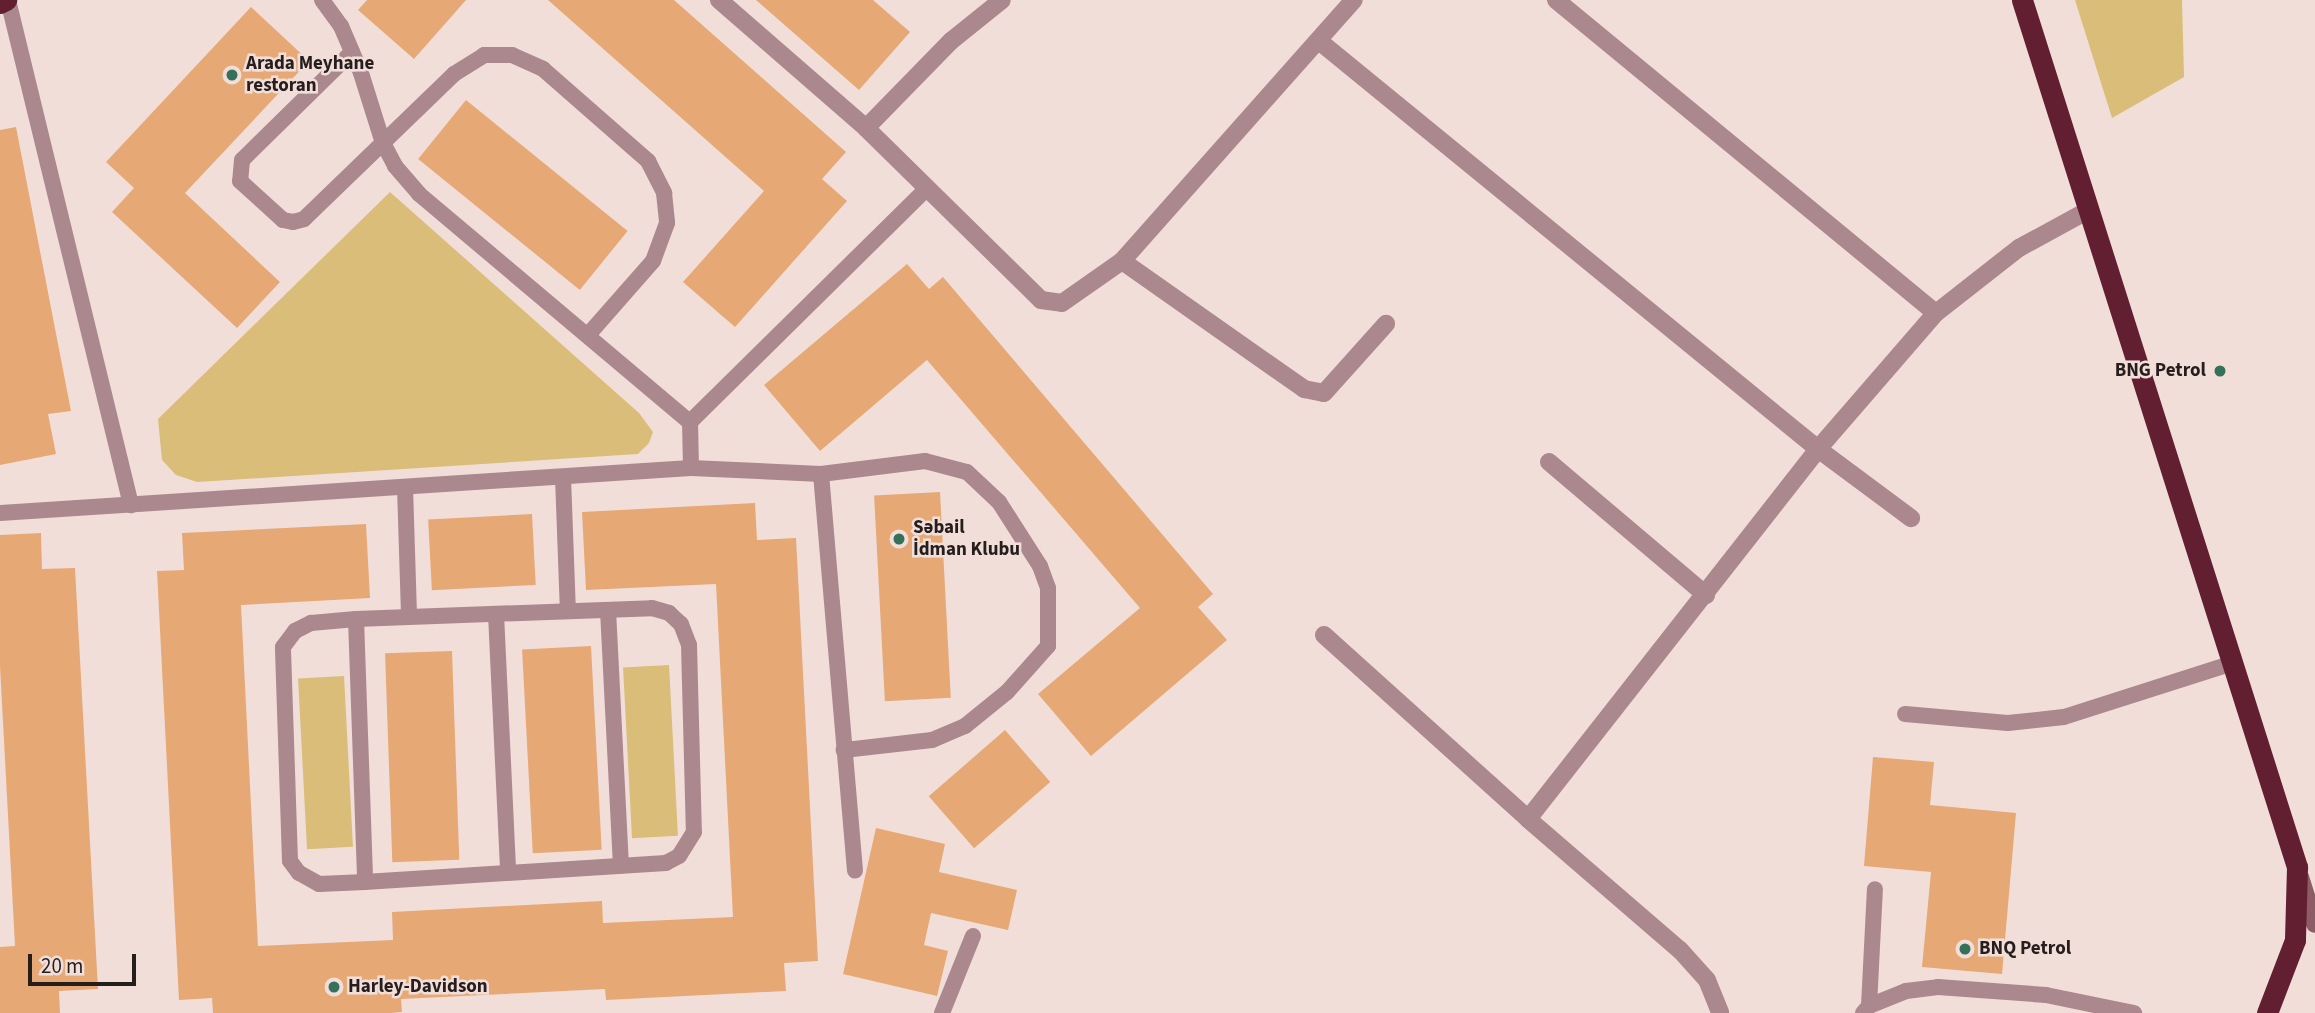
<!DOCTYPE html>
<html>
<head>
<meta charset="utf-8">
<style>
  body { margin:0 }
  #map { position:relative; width:2315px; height:1013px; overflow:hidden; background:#f1ded9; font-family:"Source Sans 3",sans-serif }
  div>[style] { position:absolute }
  .green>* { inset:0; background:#dabd78; transform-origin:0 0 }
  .building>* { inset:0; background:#e6a975; transform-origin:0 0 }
  .lane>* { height:16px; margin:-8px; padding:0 8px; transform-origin:8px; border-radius:8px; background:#ab888e }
  .street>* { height:18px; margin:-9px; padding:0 9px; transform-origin:9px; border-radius:9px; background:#ab888e }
  .secondary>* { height:18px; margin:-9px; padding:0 9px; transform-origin:9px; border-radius:9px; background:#8e5c65 }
  .highway>* { height:21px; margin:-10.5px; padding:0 10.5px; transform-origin:10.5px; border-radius:10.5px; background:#631f32 }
  .dots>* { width:19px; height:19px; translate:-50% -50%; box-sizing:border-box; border:4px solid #f1ded9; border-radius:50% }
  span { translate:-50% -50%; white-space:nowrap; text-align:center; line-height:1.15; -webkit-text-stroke:5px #f1ded9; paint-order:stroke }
  .poi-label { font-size:19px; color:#251e1d; font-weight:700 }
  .left { translate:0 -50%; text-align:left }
  .right { translate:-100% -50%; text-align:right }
  .scale { position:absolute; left:28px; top:954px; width:108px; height:32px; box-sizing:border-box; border:4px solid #251e1d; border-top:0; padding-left:9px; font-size:21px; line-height:24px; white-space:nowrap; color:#251e1d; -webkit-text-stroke:5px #f1ded9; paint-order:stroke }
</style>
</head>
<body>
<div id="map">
  <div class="green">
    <i style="clip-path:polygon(2075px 0,2182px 0,2184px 77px,2112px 118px)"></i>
    <i style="clip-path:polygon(390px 192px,639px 413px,653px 432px,649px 443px,638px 454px,197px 482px,176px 475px,162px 460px,158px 419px)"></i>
    <i style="left:669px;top:665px;width:171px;height:46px;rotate:87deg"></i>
    <i style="left:344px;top:676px;width:171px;height:46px;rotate:87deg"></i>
  </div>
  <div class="building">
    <i style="clip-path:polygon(367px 0,466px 0,414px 59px,358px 10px)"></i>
    <i style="clip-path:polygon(548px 0,674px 0,846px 152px,822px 179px,847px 201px,735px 327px,683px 282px,764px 191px)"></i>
    <i style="clip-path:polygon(756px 0,873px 0,910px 32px,859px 90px)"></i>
    <i style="clip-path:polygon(251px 7px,309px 61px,185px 193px,280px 282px,237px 328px,112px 212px,134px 188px,106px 162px)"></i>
    <i style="left:466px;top:100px;width:208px;height:76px;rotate:39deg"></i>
    <i style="clip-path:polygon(16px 127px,71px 411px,48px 414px,56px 454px,0 465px,0 130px)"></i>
    <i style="clip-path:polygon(907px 264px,929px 289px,943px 277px,1213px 594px,1198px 607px,1227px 640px,1091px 756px,1038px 694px,1140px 608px,927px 360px,820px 451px,764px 385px)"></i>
    <i style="left:940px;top:492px;width:206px;height:66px;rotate:87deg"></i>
    <i style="clip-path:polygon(755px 503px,757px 540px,796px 538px,818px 961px,784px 963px,786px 991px,606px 1000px,605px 989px,401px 999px,402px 1012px,391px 1013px,213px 1013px,212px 998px,179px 1000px,157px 571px,184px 570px,182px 533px,366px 524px,370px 598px,241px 605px,258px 946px,393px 940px,392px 912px,602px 901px,603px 923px,733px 917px,716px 584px,586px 590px,582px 512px)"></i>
    <i style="left:532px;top:514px;width:71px;height:104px;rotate:87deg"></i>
    <i style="clip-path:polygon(41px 533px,42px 569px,75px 568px,98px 989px,59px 991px,60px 1013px,0 1013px,0 947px,15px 946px,0 666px,0 535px)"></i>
    <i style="left:591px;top:646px;width:204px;height:69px;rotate:87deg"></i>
    <i style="left:452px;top:651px;width:209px;height:67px;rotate:88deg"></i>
    <i style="left:1005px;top:730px;width:69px;height:101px;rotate:49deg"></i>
    <i style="clip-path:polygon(1873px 757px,1934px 762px,1930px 805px,2016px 813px,2002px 974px,1922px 967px,1931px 872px,1864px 866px)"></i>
    <i style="clip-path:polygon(876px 828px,945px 844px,939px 872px,1017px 890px,1008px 930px,931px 913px,924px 945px,948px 951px,937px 996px,843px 974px)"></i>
  </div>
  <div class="lane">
    <i style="left:8px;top:0;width:520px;rotate:76.31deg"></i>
    <i style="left:322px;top:0;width:32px;rotate:54deg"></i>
    <i style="left:341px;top:26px;width:51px;rotate:66.9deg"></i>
    <i style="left:361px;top:73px;width:73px;rotate:72.6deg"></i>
    <i style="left:383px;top:143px;width:26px;rotate:62deg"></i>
    <i style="left:395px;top:166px;width:37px;rotate:49deg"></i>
    <i style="left:419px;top:194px;width:354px;rotate:40.1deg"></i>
    <i style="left:352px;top:52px;width:154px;rotate:135.5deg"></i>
    <i style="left:242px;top:160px;width:21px;rotate:95deg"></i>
    <i style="left:240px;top:181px;width:58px;rotate:42.2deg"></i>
    <i style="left:283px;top:220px;width:10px;rotate:11deg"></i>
    <i style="left:293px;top:222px;width:11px;rotate:-15deg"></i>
    <i style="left:304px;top:219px;width:209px;rotate:-44deg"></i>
    <i style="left:454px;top:74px;width:36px;rotate:-32deg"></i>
    <i style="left:484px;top:55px;width:28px"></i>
    <i style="left:512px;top:55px;width:34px;rotate:24deg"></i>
    <i style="left:543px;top:69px;width:140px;rotate:41.2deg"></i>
    <i style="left:648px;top:161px;width:36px;rotate:63deg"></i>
    <i style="left:664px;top:193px;width:30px;rotate:84deg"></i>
    <i style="left:667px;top:223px;width:40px;rotate:110.2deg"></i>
    <i style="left:653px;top:261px;width:98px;rotate:131.3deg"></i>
    <i style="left:691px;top:468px;width:130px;rotate:2.6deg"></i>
    <i style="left:821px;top:474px;width:398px;rotate:85.1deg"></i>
    <i style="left:821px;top:474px;width:105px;rotate:-7.1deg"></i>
    <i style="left:925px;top:461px;width:43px;rotate:14.7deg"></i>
    <i style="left:967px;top:472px;width:44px;rotate:43.2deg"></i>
    <i style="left:999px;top:502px;width:76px;rotate:57.4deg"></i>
    <i style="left:1040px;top:566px;width:23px;rotate:70deg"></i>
    <i style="left:1048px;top:588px;width:58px;rotate:90deg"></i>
    <i style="left:1048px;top:646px;width:62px;rotate:131.7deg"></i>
    <i style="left:1007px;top:692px;width:54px;rotate:141deg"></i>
    <i style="left:965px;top:726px;width:36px;rotate:157deg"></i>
    <i style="left:932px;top:740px;width:89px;rotate:173.5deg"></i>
    <i style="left:563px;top:477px;width:134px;rotate:87.9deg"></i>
    <i style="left:405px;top:487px;width:128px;rotate:88.2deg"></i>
    <i style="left:0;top:513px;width:692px;rotate:-3.73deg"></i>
    <i style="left:691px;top:468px;width:46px;rotate:-91.2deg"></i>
    <i style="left:690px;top:422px;width:332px;rotate:-44.6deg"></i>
    <i style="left:652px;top:608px;width:18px;rotate:16deg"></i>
    <i style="left:669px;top:613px;width:16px;rotate:43deg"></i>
    <i style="left:681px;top:624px;width:22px;rotate:69deg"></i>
    <i style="left:689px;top:645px;width:187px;rotate:88.5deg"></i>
    <i style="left:694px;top:832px;width:28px;rotate:122deg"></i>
    <i style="left:679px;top:856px;width:15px;rotate:152deg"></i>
    <i style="left:666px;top:863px;width:302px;rotate:176.4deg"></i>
    <i style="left:365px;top:882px;width:46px;rotate:177.5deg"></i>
    <i style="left:319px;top:884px;width:23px;rotate:-151deg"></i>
    <i style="left:299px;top:873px;width:15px;rotate:-127deg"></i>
    <i style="left:290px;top:861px;width:214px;rotate:-91.9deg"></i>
    <i style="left:283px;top:647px;width:20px;rotate:-53deg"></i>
    <i style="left:295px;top:631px;width:18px;rotate:-27deg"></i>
    <i style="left:311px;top:623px;width:45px;rotate:-5.1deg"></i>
    <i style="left:356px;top:619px;width:296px;rotate:-2.1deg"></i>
    <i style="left:608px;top:610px;width:256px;rotate:87.1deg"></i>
    <i style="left:496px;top:614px;width:259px;rotate:87.3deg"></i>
    <i style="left:356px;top:619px;width:263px;rotate:88deg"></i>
    <i style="left:1905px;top:714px;width:103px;rotate:5deg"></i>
    <i style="left:2008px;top:723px;width:56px;rotate:-6.1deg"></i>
    <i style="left:2064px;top:717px;width:177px;rotate:-17.7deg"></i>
    <i style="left:1869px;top:1006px;width:117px;rotate:-87.1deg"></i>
    <i style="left:942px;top:1013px;width:83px;rotate:-68.1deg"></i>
    <i style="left:1863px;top:1013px;width:9px;rotate:-49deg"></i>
    <i style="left:1869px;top:1006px;width:40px;rotate:-22deg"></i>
    <i style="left:1906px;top:991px;width:32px;rotate:-7deg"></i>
    <i style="left:1938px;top:987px;width:108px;rotate:4.2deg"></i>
    <i style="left:2046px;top:995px;width:90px;rotate:11.6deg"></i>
  </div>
  <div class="street">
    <i style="left:719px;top:0;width:195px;rotate:41deg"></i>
    <i style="left:866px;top:128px;width:245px;rotate:44.5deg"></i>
    <i style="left:1041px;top:300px;width:21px;rotate:8deg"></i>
    <i style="left:1062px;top:303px;width:73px;rotate:-35deg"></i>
    <i style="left:1122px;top:261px;width:349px;rotate:-48.4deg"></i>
    <i style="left:1556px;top:0;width:492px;rotate:39.5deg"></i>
    <i style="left:1319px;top:41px;width:645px;rotate:39.27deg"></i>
    <i style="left:1818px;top:449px;width:116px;rotate:36.6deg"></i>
    <i style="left:866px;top:128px;width:122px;rotate:-45.7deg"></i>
    <i style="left:951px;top:41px;width:65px;rotate:-38.8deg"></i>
    <i style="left:1122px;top:261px;width:223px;rotate:35.1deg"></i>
    <i style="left:1304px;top:389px;width:20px;rotate:11deg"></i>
    <i style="left:1324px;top:393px;width:93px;rotate:-48.1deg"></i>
    <i style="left:1549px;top:462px;width:206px;rotate:40.3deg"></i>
    <i style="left:1324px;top:635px;width:275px;rotate:42deg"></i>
    <i style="left:1528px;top:819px;width:201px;rotate:40.8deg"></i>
    <i style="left:1680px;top:950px;width:40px;rotate:48deg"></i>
    <i style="left:1707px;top:980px;width:35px;rotate:68deg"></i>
    <i style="left:1528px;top:819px;width:470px;rotate:-51.9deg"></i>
    <i style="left:1818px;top:449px;width:180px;rotate:-49.1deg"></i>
    <i style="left:1936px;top:313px;width:105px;rotate:-38.1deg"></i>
    <i style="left:2019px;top:248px;width:77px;rotate:-28.6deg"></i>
  </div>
  <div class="secondary">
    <i style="left:2300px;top:877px;width:49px;rotate:72.3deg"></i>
  </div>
  <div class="highway">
    <i style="left:2022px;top:0;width:910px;rotate:72.4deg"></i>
    <i style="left:2297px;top:867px;width:73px;rotate:91.6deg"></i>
    <i style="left:2295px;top:940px;width:78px;rotate:111deg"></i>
    <i style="left:0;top:3px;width:7px;rotate:-27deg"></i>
  </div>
  <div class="dots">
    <i style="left:232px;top:75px;background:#34705a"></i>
    <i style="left:2220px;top:371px;background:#34705a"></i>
    <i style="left:899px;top:539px;background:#34705a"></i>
    <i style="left:1965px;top:949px;background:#34705a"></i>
    <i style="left:334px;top:987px;background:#34705a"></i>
  </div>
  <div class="poi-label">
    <span class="left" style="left:246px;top:75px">Arada Meyhane<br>restoran</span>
    <span class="right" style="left:2206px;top:371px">BNG Petrol</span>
    <span class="left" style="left:913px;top:539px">Səbail<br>İdman Klubu</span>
    <span class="left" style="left:1979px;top:949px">BNQ Petrol</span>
    <span class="left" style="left:348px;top:987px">Harley-Davidson</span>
  </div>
  <div class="scale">20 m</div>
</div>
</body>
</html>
